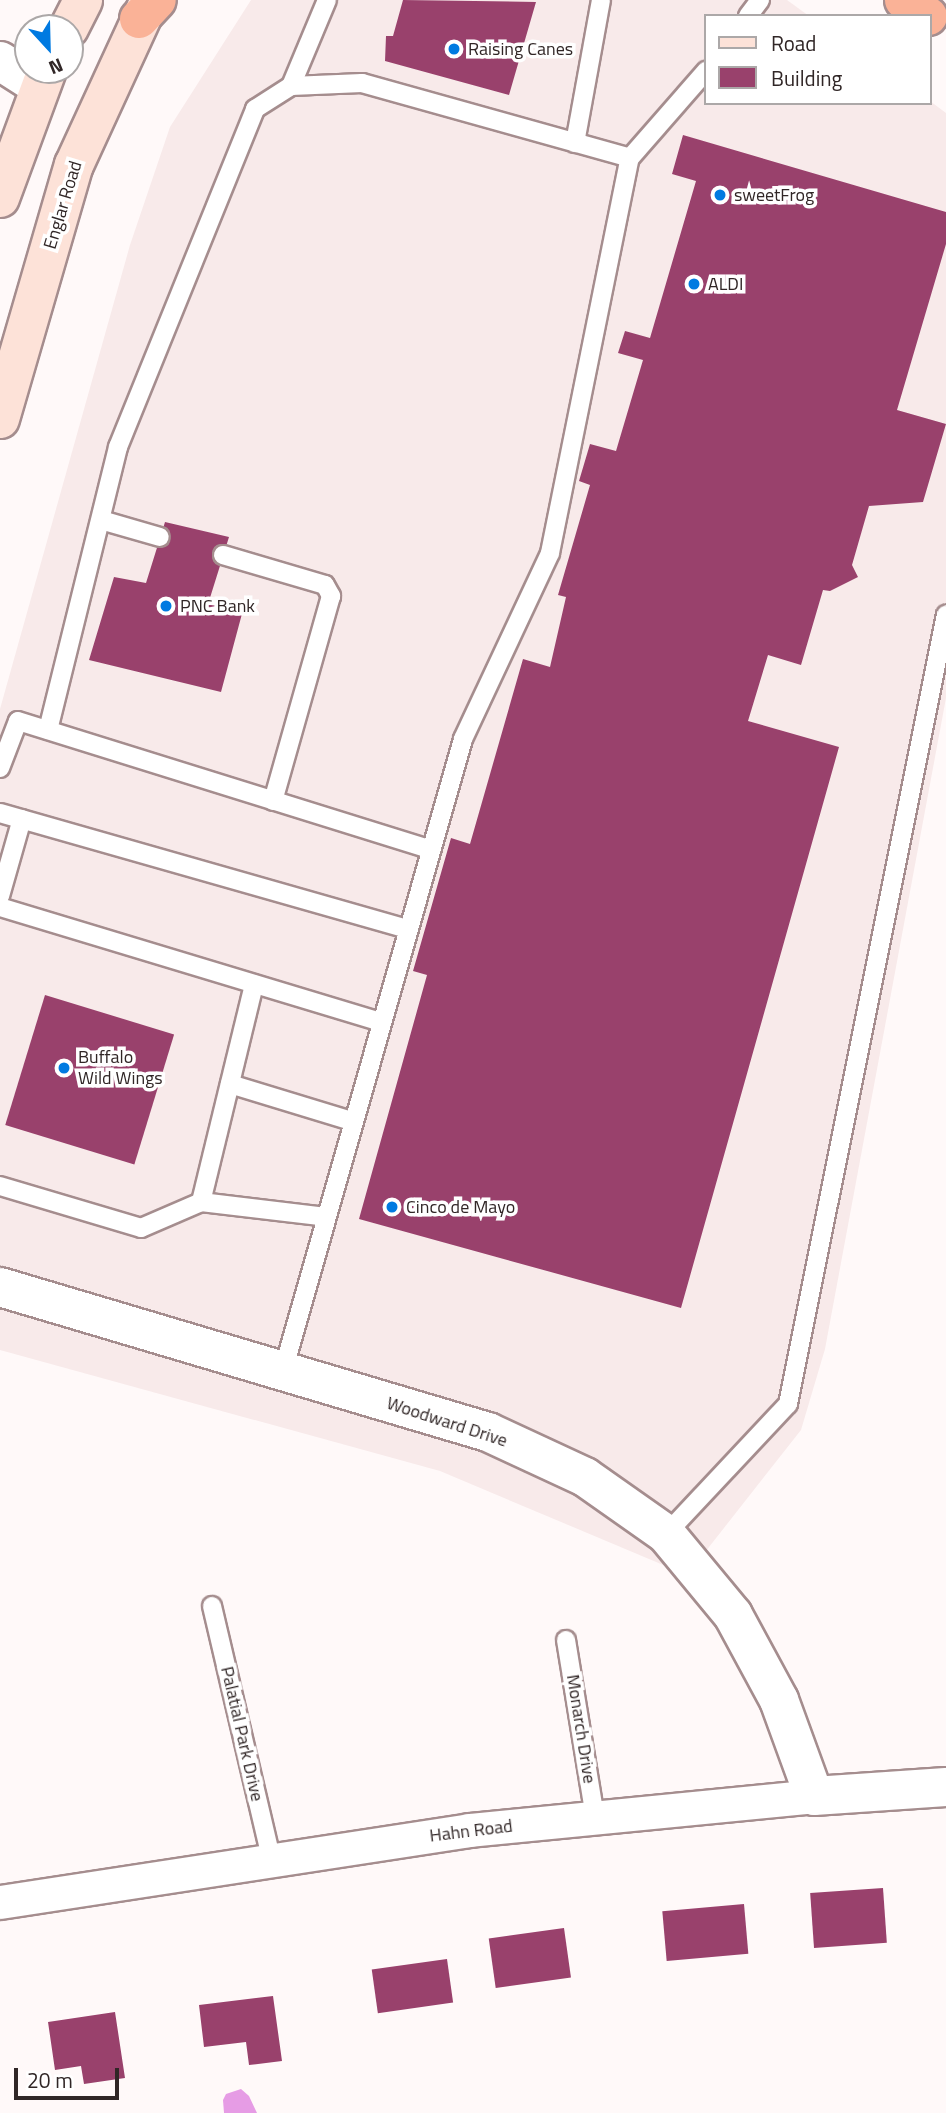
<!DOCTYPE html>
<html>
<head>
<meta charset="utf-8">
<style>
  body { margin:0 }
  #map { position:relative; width:946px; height:2113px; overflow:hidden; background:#fff9f9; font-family:"Titillium Web",sans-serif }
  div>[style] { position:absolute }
  .built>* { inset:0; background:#f8eaea }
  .water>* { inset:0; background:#e69ce5 }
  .building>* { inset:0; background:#99416c; transform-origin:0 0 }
  .roads { filter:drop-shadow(2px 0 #a58d8e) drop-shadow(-2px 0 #a58d8e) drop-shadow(0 2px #a58d8e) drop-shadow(0 -2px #a58d8e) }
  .service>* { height:18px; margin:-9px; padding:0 9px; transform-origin:9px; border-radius:9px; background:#fff }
  .minor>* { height:33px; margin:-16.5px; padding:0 16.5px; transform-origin:16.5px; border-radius:16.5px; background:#fff }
  .tertiary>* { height:38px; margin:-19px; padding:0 19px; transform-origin:19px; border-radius:19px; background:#fff }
  .secondary>* { height:38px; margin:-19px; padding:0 19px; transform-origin:19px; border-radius:19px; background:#fde2d8 }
  .trunk>* { height:38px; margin:-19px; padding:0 19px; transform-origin:19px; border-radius:19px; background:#fab297 }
  .dots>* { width:19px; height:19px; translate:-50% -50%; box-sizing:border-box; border:4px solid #fff; border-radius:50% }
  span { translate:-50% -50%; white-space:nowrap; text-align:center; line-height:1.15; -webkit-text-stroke:7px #fff; paint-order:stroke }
  .poi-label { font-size:18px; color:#302626 }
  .left { translate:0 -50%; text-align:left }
  .street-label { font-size:18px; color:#302626 }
  .legend { position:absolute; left:704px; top:14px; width:228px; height:91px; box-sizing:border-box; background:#fff; border:2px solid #aca8a8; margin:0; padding:9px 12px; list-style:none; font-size:21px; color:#302626 }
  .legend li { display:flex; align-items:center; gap:14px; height:35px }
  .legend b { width:35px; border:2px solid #aca8a8 }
  .north { position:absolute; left:14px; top:14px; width:70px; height:70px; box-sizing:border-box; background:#fff; border:2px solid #aca8a8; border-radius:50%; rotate:158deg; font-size:19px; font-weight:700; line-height:28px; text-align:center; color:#302626 }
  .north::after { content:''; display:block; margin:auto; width:24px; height:32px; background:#007ae1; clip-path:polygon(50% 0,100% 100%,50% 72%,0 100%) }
  .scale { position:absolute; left:14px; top:2068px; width:105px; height:32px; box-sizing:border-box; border:4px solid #302626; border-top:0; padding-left:9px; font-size:21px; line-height:24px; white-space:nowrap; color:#302626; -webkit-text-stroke:5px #fff; paint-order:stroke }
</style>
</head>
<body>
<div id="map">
  <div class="built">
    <i style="clip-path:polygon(251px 0,787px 0,809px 16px,706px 16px,706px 103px,930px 101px,946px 113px,946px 698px,825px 1349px,801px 1430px,687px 1575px,440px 1471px,0 1350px,0 709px,130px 245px,170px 127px)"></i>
  </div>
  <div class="water">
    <i style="clip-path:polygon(241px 2089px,249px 2096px,257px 2113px,224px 2113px,223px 2100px,226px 2094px)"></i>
  </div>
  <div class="building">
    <i style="clip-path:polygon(403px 0,536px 2px,509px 95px,385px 61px,386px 36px,393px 36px)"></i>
    <i style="clip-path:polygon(683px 135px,946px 212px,946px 244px,897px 410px,946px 424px,923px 502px,869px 506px,852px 565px,858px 577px,830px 591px,823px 590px,801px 665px,768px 655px,748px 721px,839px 747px,681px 1308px,359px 1219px,427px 975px,413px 971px,451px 838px,470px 844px,523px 659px,550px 667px,566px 597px,558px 595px,590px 485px,579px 481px,590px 444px,616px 451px,643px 360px,618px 353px,625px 331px,650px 338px,696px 181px,672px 174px)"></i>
    <i style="clip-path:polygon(165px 522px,229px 537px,209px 601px,243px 610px,221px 692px,89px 660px,114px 577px,146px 583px)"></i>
    <i style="left:45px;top:995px;width:135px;height:136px;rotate:17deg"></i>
    <i style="left:883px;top:1888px;width:55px;height:73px;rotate:86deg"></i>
    <i style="left:744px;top:1904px;width:50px;height:82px;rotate:85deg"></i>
    <i style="left:564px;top:1928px;width:50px;height:76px;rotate:82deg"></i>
    <i style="left:447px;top:1959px;width:44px;height:76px;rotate:82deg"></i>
    <i style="clip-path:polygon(273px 1996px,282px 2061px,249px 2065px,246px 2042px,204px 2047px,199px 2005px)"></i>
    <i style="clip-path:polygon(115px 2012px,125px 2078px,84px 2084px,81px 2066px,55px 2070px,48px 2022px)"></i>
  </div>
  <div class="roads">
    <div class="service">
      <i style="left:748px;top:16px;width:20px;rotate:-53deg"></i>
      <i style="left:291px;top:86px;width:93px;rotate:-67.3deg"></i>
      <i style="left:575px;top:143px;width:145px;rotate:-79.7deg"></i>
      <i style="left:101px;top:520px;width:61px;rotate:16.1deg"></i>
      <i style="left:223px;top:555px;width:106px;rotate:16.4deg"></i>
      <i style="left:325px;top:585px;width:13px;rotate:61deg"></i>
      <i style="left:331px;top:596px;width:213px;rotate:105.8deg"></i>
      <i style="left:48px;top:730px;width:292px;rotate:-76.1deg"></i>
      <i style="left:118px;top:447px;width:365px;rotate:-67.9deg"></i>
      <i style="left:255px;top:109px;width:43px;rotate:-32.6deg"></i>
      <i style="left:291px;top:86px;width:71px;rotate:-2.4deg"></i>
      <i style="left:362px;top:83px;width:278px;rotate:15.6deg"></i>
      <i style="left:0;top:768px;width:50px;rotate:-69deg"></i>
      <i style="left:18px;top:721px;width:433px;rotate:17.3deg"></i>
      <i style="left:0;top:813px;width:424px;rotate:15.9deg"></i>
      <i style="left:0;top:896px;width:80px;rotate:-74.1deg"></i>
      <i style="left:0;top:907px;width:397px;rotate:16.8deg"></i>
      <i style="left:230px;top:1084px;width:127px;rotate:16.9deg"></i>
      <i style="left:0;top:1186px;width:147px;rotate:16.6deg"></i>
      <i style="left:141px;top:1228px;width:65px;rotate:-23.4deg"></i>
      <i style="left:201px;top:1202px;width:126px;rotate:6.8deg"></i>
      <i style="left:201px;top:1202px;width:224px;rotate:-76.3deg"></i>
      <i style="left:283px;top:1371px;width:657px;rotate:-74.1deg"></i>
      <i style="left:463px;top:739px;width:205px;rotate:-64.9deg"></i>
      <i style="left:550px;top:553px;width:403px;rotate:-78.6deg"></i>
      <i style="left:630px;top:158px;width:116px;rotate:-48.9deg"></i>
      <i style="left:666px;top:1534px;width:178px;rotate:-46.8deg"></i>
      <i style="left:788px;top:1404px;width:805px;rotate:-78.68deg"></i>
      <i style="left:212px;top:1606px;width:263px;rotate:76.8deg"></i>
      <i style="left:566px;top:1640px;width:180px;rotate:80.7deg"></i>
    </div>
    <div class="minor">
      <i style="left:0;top:1902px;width:474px;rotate:-8.7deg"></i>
      <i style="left:469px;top:1830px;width:347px;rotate:-5.6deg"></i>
    </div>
    <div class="tertiary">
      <i style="left:0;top:61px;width:46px;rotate:32.7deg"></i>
      <i style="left:0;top:1287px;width:509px;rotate:16.55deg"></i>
      <i style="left:488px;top:1432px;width:107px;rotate:24.9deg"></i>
      <i style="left:585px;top:1477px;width:99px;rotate:35.1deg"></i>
      <i style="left:666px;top:1534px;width:105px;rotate:50.4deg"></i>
      <i style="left:733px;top:1615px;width:97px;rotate:61.6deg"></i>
      <i style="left:779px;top:1700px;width:102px;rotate:70deg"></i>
      <i style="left:814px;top:1796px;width:132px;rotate:-3.9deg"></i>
    </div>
    <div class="secondary">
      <i style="left:69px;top:28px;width:31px;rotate:-63deg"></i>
      <i style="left:0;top:198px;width:136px;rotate:-69.8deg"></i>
      <i style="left:0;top:419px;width:265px;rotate:-73.8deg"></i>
      <i style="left:74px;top:165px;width:182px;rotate:-65.3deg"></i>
    </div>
    <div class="trunk">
      <i style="left:904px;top:0;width:29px;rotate:34deg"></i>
      <i style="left:139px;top:19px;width:26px;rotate:-47deg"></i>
    </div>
  </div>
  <div class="dots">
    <i style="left:454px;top:49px;background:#007ae1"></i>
    <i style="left:720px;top:195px;background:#007ae1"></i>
    <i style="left:694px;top:284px;background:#007ae1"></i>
    <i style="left:166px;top:606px;background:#007ae1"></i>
    <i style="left:64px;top:1068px;background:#007ae1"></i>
    <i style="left:392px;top:1207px;background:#007ae1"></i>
  </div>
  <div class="poi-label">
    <span class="left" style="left:468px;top:49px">Raising Canes</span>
    <span class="left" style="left:734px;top:195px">sweetFrog</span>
    <span class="left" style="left:708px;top:284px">ALDI</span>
    <span class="left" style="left:180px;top:606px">PNC Bank</span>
    <span class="left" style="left:78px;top:1068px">Buffalo<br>Wild Wings</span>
    <span class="left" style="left:406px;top:1207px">Cinco de Mayo</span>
  </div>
  <div class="street-label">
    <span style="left:63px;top:205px;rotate:-73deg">Englar Road</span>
    <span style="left:447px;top:1422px;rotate:18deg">Woodward Drive</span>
    <span style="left:581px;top:1729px;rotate:81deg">Monarch Drive</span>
    <span style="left:242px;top:1734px;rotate:77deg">Palatial Park Drive</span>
    <span style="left:471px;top:1831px;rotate:-7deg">Hahn Road</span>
  </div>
  <ul class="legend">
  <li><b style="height:9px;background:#fde2d8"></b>Road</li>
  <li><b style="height:19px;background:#99416c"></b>Building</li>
  </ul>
  <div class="north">N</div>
  <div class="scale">20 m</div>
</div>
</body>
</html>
